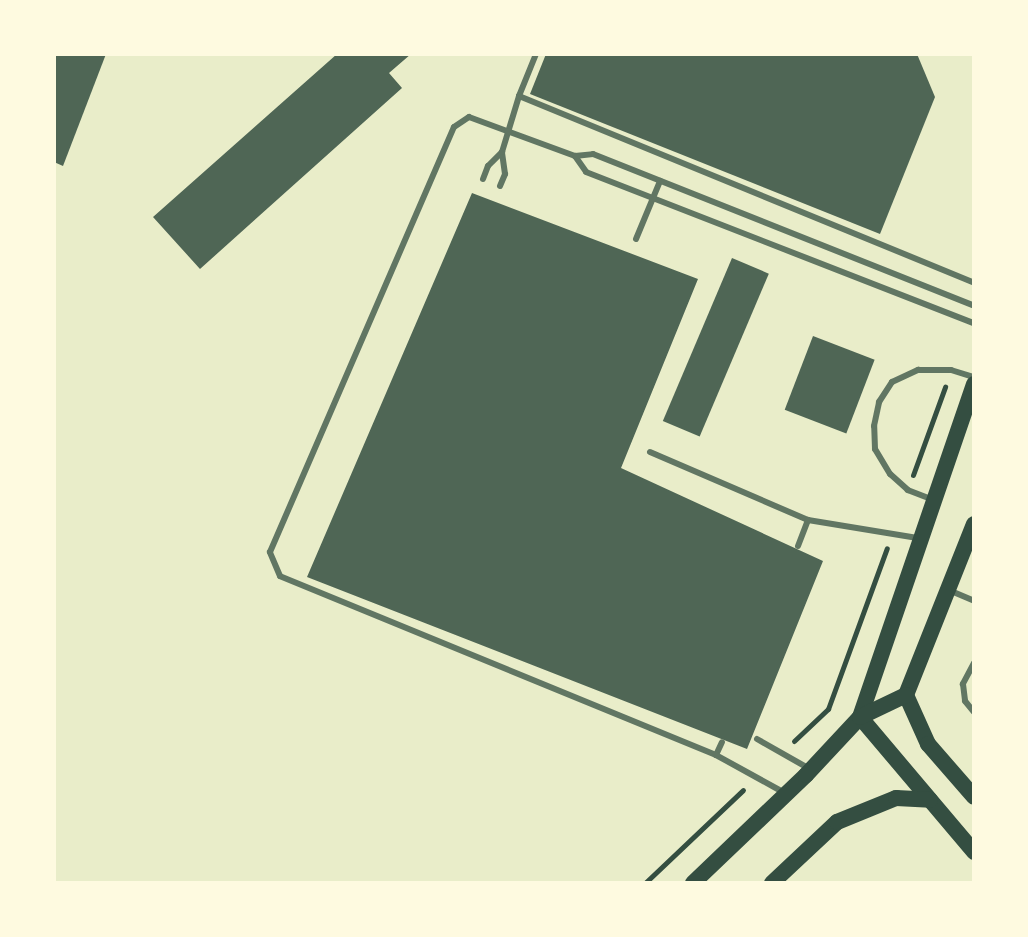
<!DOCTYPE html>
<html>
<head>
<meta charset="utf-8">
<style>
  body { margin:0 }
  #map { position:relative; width:1028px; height:937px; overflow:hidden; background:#e9edc9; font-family:Manrope,sans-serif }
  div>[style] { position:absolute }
  .building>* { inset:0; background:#4f6655; transform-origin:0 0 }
  .path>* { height:5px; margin:-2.5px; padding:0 2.5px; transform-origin:2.5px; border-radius:2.5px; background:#344e41 }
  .service>* { height:6px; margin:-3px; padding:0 3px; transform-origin:3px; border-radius:3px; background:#617663 }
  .secondary>* { height:16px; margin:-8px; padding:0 8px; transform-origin:8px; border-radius:8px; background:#344e41 }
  span { translate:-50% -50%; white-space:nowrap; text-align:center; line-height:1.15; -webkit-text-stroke:8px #fefae0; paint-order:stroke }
  .frame { position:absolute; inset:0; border:56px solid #fefae0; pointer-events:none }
</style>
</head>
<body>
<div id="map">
  <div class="building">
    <i style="clip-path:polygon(54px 54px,106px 54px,63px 166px,54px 162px)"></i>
    <i style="clip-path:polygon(337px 54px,411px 54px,389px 73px,402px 88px,200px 269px,153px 217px)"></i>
    <i style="clip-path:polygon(546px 54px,917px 54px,935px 97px,880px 234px,530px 94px)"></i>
    <i style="clip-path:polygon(472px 193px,698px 279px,621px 468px,823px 561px,747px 749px,307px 577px)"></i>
    <i style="left:732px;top:258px;width:40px;height:177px;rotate:23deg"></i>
    <i style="left:813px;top:336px;width:66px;height:79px;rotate:21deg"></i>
  </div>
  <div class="path">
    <i style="left:913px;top:475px;width:94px;rotate:-70deg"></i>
    <i style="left:794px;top:741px;width:47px;rotate:-43.3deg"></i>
    <i style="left:828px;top:709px;width:171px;rotate:-69.9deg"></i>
    <i style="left:645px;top:883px;width:135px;rotate:-43.5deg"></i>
  </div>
  <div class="service">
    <i style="left:536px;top:54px;width:45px;rotate:112deg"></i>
    <i style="left:519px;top:96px;width:492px;rotate:22.3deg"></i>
    <i style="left:575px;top:156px;width:19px;rotate:55deg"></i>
    <i style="left:586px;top:172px;width:416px;rotate:21.3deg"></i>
    <i style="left:483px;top:179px;width:14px;rotate:-69deg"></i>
    <i style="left:488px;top:166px;width:20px;rotate:-45deg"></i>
    <i style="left:500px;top:186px;width:13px;rotate:-67deg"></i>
    <i style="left:505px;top:174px;width:22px;rotate:-98deg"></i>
    <i style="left:502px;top:152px;width:59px;rotate:-73.1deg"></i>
    <i style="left:636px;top:239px;width:63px;rotate:-67.5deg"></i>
    <i style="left:650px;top:452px;width:172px;rotate:23.3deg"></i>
    <i style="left:931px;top:499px;width:25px;rotate:-159deg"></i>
    <i style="left:908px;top:490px;width:24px;rotate:-138deg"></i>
    <i style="left:890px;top:474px;width:29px;rotate:-121deg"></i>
    <i style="left:875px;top:449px;width:23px;rotate:-92deg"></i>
    <i style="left:874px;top:426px;width:25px;rotate:-78deg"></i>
    <i style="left:879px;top:402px;width:24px;rotate:-57deg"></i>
    <i style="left:892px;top:382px;width:29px;rotate:-25deg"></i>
    <i style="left:918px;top:370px;width:33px"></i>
    <i style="left:951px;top:370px;width:24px;rotate:17deg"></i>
    <i style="left:798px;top:546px;width:28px;rotate:-69deg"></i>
    <i style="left:808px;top:520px;width:111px;rotate:9.3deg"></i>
    <i style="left:951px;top:591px;width:25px;rotate:23deg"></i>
    <i style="left:974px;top:663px;width:24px;rotate:118deg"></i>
    <i style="left:963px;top:684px;width:17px;rotate:83deg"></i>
    <i style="left:965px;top:701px;width:14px;rotate:51deg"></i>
    <i style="left:757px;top:739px;width:59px;rotate:29.6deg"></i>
    <i style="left:716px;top:755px;width:14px;rotate:-65deg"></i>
    <i style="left:783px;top:792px;width:77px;rotate:-151.1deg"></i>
    <i style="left:716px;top:755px;width:471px;rotate:-157.7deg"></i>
    <i style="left:280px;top:576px;width:26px;rotate:-113deg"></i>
    <i style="left:270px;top:552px;width:463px;rotate:-66.6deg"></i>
    <i style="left:454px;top:127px;width:18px;rotate:-34deg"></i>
    <i style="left:469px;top:117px;width:113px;rotate:20.2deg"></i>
    <i style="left:575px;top:156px;width:18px;rotate:-6deg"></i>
    <i style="left:593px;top:154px;width:410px;rotate:21.7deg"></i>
  </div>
  <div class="secondary">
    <i style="left:974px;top:524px;width:184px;rotate:111.7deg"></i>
    <i style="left:906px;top:695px;width:54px;rotate:65.8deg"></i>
    <i style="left:928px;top:744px;width:70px;rotate:49deg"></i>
    <i style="left:860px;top:717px;width:352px;rotate:-71.1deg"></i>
    <i style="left:860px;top:717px;width:177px;rotate:49.8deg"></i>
    <i style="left:693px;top:883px;width:156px;rotate:-43.7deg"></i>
    <i style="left:806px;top:775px;width:79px;rotate:-47deg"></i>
    <i style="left:860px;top:717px;width:51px;rotate:-25.6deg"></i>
    <i style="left:772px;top:883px;width:89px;rotate:-43.2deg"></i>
    <i style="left:837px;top:822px;width:64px;rotate:-22.1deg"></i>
    <i style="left:896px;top:798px;width:34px;rotate:3deg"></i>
  </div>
  <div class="frame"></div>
</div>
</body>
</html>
